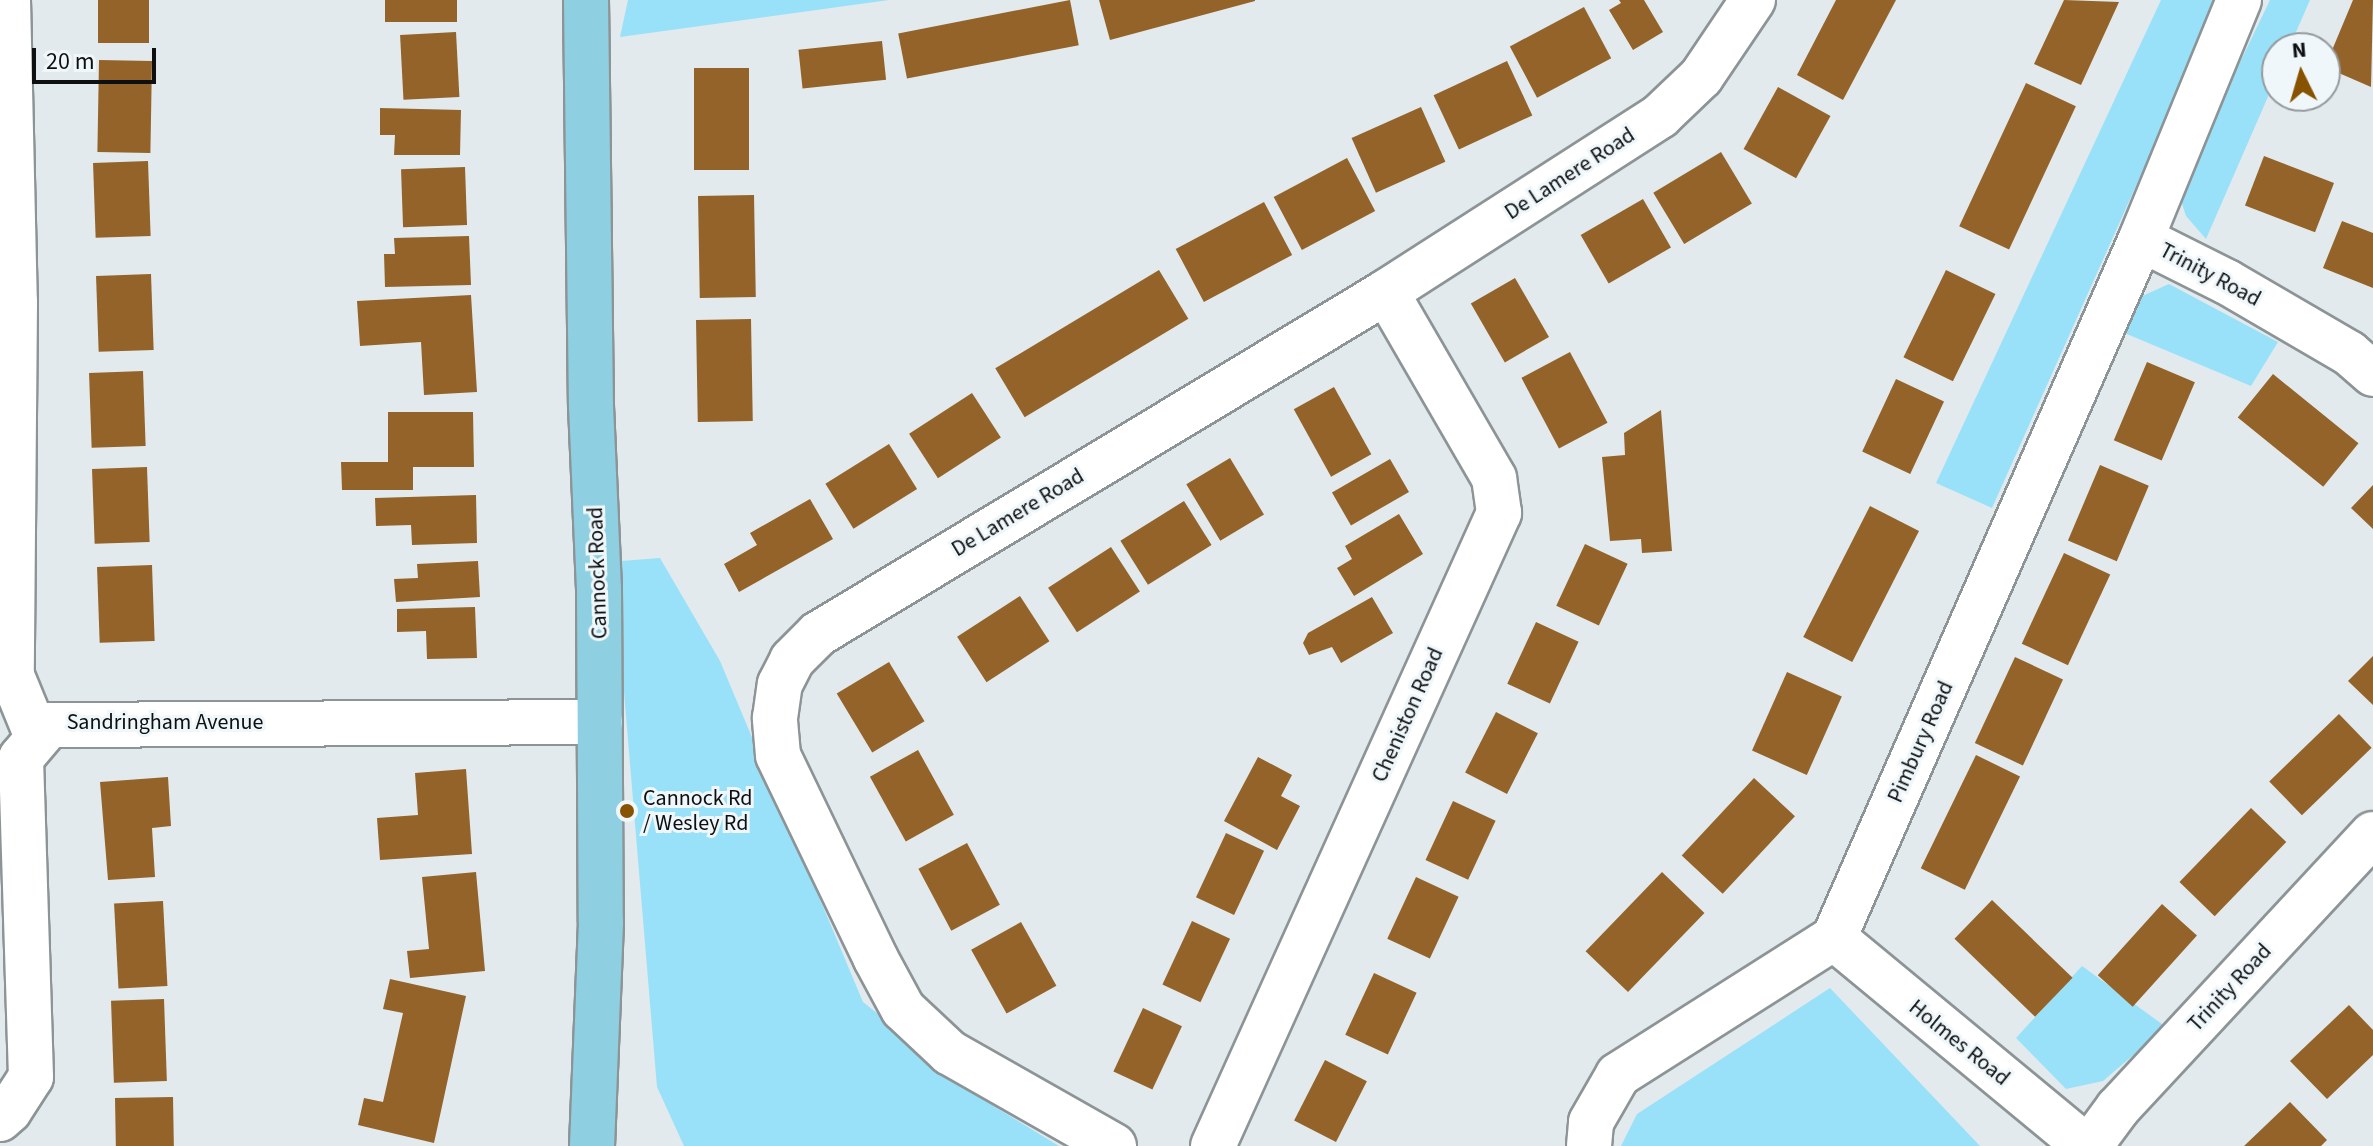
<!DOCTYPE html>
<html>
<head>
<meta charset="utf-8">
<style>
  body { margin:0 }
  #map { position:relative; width:2373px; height:1146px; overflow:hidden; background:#e2eaed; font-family:"Source Sans 3",sans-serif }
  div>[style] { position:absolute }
  .green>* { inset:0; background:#99e1f9 }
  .building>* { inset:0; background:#936329; transform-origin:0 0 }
  .roads { filter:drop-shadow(2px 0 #8d9496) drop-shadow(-2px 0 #8d9496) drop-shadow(0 2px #8d9496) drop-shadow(0 -2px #8d9496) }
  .minor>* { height:44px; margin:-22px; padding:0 22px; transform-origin:22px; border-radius:22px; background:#fff }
  .major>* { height:44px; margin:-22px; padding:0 22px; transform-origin:22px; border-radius:22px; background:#8ed0e2 }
  .dots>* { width:22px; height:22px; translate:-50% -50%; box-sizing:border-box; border:4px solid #eff7fa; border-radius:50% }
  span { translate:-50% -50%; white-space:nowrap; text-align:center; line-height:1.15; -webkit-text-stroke:6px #eff7fa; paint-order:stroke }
  .street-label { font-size:22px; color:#0d0f10 }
  .poi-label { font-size:22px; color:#0d0f10 }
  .left { translate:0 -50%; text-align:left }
  .north { position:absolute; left:2261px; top:32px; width:80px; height:80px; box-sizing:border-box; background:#eff7fa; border:2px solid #959a9c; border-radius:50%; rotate:355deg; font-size:22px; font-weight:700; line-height:32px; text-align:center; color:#0d0f10 }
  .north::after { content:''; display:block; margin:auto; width:28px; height:36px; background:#885300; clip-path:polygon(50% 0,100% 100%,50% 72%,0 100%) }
  .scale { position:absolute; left:32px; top:48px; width:124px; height:36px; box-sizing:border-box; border:4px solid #0d0f10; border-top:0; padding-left:10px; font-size:24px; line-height:28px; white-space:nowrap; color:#0d0f10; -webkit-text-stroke:6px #eff7fa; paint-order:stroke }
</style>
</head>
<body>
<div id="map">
  <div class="green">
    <i style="clip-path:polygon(628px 0,889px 0,620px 37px)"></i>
    <i style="clip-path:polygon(2161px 0,2219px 0,1992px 508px,1936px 483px)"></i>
    <i style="clip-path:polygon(2270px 0,2310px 0,2289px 48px,2277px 48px,2277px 76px,2206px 239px,2186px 216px,2178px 191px)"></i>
    <i style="clip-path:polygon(2169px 284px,2278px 342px,2251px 386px,2122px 332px,2140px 297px)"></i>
    <i style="clip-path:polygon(660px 558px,720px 661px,863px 1002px,995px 1107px,1059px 1146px,684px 1146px,657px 1087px,624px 692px,621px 561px)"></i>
    <i style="clip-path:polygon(2082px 966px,2166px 1027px,2103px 1081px,2066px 1089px,2016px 1038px)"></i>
    <i style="clip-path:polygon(1830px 988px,1980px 1146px,1621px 1146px,1637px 1114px)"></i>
  </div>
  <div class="building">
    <i style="left:98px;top:0;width:51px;height:43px"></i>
    <i style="left:385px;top:0;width:72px;height:22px"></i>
    <i style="left:1070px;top:0;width:46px;height:175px;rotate:79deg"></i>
    <i style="clip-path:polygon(1099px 0,1255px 0,1255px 1px,1110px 40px)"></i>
    <i style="clip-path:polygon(1619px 0,1644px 0,1663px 32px,1633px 50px,1609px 10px,1621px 3px)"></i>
    <i style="clip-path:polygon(1836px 0,1896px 0,1843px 100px,1797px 75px)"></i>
    <i style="clip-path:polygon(2064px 0,2119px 2px,2081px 85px,2034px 64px)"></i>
    <i style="clip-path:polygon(2353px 0,2373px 0,2371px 87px,2325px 67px)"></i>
    <i style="left:1584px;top:7px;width:58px;height:84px;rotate:62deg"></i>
    <i style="left:456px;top:32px;width:65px;height:56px;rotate:87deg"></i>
    <i style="left:882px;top:41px;width:39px;height:84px;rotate:84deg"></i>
    <i style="left:99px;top:60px;width:53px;height:92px;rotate:1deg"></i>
    <i style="left:1507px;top:61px;width:60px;height:81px;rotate:65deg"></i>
    <i style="left:694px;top:68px;width:55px;height:102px"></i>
    <i style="left:2026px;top:83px;width:55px;height:158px;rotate:25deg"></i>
    <i style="left:1778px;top:87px;width:60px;height:71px;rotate:29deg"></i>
    <i style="left:1421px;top:107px;width:60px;height:76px;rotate:66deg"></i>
    <i style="clip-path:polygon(380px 108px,461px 110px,460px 155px,394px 155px,395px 135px,380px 135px)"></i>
    <i style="left:1721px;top:152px;width:60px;height:79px;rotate:59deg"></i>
    <i style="left:2264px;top:156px;width:75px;height:53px;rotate:21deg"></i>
    <i style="left:1347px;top:158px;width:60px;height:83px;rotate:62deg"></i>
    <i style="left:148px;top:161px;width:75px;height:55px;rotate:88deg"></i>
    <i style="left:465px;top:167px;width:58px;height:64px;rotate:88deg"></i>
    <i style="left:754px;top:195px;width:102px;height:56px;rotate:89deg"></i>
    <i style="left:1643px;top:199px;width:56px;height:72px;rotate:60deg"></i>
    <i style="left:1264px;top:202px;width:60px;height:100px;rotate:62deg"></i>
    <i style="clip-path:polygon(2342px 221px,2373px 233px,2373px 288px,2323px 268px)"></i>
    <i style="clip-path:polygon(469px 236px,471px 285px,385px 287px,384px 254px,395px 254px,394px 238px)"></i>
    <i style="left:1159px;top:270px;width:57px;height:191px;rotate:59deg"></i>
    <i style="left:1946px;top:270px;width:55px;height:97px;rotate:26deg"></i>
    <i style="left:151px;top:274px;width:76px;height:55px;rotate:88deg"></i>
    <i style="left:1515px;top:278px;width:68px;height:51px;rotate:60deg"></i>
    <i style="clip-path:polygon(471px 295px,477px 392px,424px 395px,421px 342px,360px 346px,357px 301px)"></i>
    <i style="left:751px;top:319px;width:102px;height:55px;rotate:89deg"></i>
    <i style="left:1570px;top:352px;width:80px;height:55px;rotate:62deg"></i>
    <i style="left:2147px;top:362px;width:52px;height:85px;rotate:23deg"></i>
    <i style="left:143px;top:371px;width:75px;height:54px;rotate:88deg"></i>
    <i style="left:2273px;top:374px;width:110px;height:56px;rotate:39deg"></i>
    <i style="left:1896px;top:379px;width:53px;height:80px;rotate:25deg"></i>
    <i style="left:1334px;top:387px;width:77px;height:46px;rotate:61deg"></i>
    <i style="left:972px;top:393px;width:53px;height:75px;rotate:57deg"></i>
    <i style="clip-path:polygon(1661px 410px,1672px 551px,1642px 553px,1641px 539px,1610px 541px,1602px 457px,1625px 455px,1624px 433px)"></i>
    <i style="clip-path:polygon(388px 412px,473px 412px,474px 467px,413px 467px,413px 490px,342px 490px,341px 462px,388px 462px)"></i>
    <i style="left:889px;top:444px;width:53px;height:75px;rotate:58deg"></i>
    <i style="left:1230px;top:458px;width:66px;height:51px;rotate:59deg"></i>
    <i style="left:1390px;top:459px;width:38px;height:67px;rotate:60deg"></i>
    <i style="left:2100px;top:465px;width:53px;height:82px;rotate:23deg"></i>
    <i style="left:147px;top:467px;width:75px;height:55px;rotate:88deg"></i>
    <i style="clip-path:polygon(2373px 485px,2373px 529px,2351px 508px)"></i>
    <i style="clip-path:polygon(476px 495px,477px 543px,412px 545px,411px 525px,376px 526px,375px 498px)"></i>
    <i style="clip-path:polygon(810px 499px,833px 539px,739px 592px,724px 564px,757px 545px,750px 533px)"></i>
    <i style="left:1184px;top:501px;width:52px;height:75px;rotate:58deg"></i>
    <i style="left:1870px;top:506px;width:55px;height:147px;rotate:27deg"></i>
    <i style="clip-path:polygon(1399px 514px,1423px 554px,1354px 596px,1337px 568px,1352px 559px,1345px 546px)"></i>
    <i style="left:1585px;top:544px;width:47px;height:68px;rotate:25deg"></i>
    <i style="left:1111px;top:547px;width:53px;height:75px;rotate:57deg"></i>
    <i style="left:2064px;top:553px;width:51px;height:100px;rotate:25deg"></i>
    <i style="clip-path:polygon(478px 561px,480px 597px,396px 602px,394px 579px,418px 578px,417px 564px)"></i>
    <i style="left:152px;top:565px;width:76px;height:55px;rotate:88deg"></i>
    <i style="left:1020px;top:596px;width:54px;height:75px;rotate:57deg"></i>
    <i style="clip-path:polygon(1372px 597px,1393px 633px,1341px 663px,1332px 647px,1309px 655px,1303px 643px,1308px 633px)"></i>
    <i style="clip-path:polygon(475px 607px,477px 658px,427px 659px,426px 631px,397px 632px,397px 609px)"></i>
    <i style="left:1536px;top:622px;width:47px;height:68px;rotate:25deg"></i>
    <i style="clip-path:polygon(2373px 656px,2373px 705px,2348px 681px)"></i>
    <i style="left:2015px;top:657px;width:53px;height:95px;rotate:25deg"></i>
    <i style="left:889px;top:662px;width:69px;height:61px;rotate:59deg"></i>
    <i style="left:1787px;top:672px;width:60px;height:86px;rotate:24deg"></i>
    <i style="left:1496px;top:712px;width:47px;height:68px;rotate:27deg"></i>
    <i style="left:2339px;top:714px;width:47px;height:97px;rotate:46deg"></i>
    <i style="left:918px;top:750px;width:74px;height:55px;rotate:61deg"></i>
    <i style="left:1976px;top:755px;width:49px;height:126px;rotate:26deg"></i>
    <i style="clip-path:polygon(1258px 757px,1292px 775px,1281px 796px,1300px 806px,1277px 850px,1224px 821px)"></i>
    <i style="clip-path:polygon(466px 769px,472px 854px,380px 860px,377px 818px,418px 815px,415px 773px)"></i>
    <i style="clip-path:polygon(168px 777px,171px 826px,152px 828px,155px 877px,108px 880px,100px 782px)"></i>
    <i style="left:1754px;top:778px;width:56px;height:106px;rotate:43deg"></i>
    <i style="left:1453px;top:801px;width:47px;height:65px;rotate:25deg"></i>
    <i style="left:2251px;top:808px;width:49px;height:103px;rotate:44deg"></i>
    <i style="left:1226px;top:833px;width:42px;height:71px;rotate:25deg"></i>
    <i style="left:967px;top:843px;width:70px;height:55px;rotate:62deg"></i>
    <i style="clip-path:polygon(476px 872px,485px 971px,410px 978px,407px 951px,429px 949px,422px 877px)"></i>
    <i style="left:1662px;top:872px;width:59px;height:110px;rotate:44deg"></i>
    <i style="left:1416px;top:877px;width:47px;height:68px;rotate:25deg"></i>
    <i style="left:1992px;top:900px;width:112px;height:54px;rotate:44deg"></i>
    <i style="left:163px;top:901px;width:85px;height:49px;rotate:87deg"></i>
    <i style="left:2162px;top:904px;width:47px;height:96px;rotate:42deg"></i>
    <i style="left:1192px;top:921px;width:42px;height:70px;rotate:25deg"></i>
    <i style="left:1021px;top:922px;width:73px;height:57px;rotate:61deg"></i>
    <i style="left:1374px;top:973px;width:47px;height:68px;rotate:25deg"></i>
    <i style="clip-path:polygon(390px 979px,466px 996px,434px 1143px,358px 1125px,364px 1098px,383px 1102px,403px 1013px,383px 1009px)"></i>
    <i style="left:164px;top:999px;width:82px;height:53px;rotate:88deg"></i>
    <i style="clip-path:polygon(2349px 1005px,2373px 1030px,2373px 1055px,2327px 1099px,2290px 1061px)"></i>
    <i style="left:1143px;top:1008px;width:43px;height:70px;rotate:25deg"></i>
    <i style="left:1325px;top:1060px;width:47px;height:68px;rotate:27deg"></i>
    <i style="left:173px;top:1097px;width:49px;height:58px;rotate:89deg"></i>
    <i style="clip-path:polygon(2290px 1102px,2327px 1140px,2321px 1146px,2244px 1146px)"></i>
  </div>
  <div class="roads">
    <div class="minor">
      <i style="left:8px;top:0;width:302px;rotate:88.7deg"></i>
      <i style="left:15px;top:302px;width:374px;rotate:90.5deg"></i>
      <i style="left:12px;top:676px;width:66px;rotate:67.7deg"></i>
      <i style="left:2239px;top:0;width:258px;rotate:112.3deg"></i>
      <i style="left:2141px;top:239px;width:96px;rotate:26.6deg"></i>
      <i style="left:2227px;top:282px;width:141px;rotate:30.2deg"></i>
      <i style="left:2349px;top:353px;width:32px;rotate:41deg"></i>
      <i style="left:1834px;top:938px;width:326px;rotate:39.6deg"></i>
      <i style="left:0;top:1119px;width:12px;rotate:-42deg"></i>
      <i style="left:9px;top:1111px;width:40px;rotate:-57.1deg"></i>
      <i style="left:31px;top:1077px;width:319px;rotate:-91.8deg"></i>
      <i style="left:21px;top:758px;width:43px;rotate:-49.7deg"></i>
      <i style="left:49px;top:725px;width:551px;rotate:-0.31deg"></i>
      <i style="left:1114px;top:1146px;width:189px;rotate:-150.4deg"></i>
      <i style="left:950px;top:1053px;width:64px;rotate:-136.9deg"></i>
      <i style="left:903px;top:1009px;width:57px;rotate:-118.4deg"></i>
      <i style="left:876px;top:959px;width:226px;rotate:-115.7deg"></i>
      <i style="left:778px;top:755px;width:37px;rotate:-95deg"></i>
      <i style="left:775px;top:718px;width:34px;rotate:-82deg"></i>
      <i style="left:780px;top:684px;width:27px;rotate:-63deg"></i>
      <i style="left:792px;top:660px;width:37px;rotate:-45deg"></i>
      <i style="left:818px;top:634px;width:663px;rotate:-31.05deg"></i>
      <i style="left:1386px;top:292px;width:326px;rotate:-32.7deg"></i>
      <i style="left:1660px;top:116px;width:57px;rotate:-43.6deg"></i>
      <i style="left:1701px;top:77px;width:93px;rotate:-56deg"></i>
      <i style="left:1213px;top:1146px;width:695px;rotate:-65.69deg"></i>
      <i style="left:1499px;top:513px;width:35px;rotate:-98deg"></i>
      <i style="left:1494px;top:478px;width:215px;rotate:-120.1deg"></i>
      <i style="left:1589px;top:1146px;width:24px;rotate:-85deg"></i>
      <i style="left:1591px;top:1122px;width:54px;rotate:-60.1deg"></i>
      <i style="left:1618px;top:1075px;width:256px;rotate:-32.4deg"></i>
      <i style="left:1834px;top:938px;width:763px;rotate:-66.29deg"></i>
      <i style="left:2090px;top:1146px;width:47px;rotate:-53.6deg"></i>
      <i style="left:2118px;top:1108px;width:374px;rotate:-47.1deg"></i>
    </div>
    <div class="major">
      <i style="left:586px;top:0;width:406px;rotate:89.3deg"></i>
      <i style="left:591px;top:406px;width:183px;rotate:87.5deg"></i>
      <i style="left:599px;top:589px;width:333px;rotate:89.7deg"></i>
      <i style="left:601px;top:922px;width:224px;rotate:92.3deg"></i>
    </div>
  </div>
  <div class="dots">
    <i style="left:627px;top:811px;background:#885300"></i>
  </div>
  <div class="street-label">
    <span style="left:1570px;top:174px;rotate:-33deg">De Lamere Road</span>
    <span style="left:2210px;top:275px;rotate:28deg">Trinity Road</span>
    <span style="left:1018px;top:513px;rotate:-31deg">De Lamere Road</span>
    <span style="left:598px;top:573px;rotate:-92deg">Cannock Road</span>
    <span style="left:1408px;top:715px;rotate:-66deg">Cheniston Road</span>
    <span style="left:165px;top:723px">Sandringham Avenue</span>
    <span style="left:1921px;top:742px;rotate:-66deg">Pimbury Road</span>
    <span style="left:2230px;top:988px;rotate:-47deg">Trinity Road</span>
    <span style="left:1959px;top:1043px;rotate:39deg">Holmes Road</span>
  </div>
  <div class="poi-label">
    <span class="left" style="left:643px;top:811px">Cannock Rd<br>/ Wesley Rd</span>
  </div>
  <div class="north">N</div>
  <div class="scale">20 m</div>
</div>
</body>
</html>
